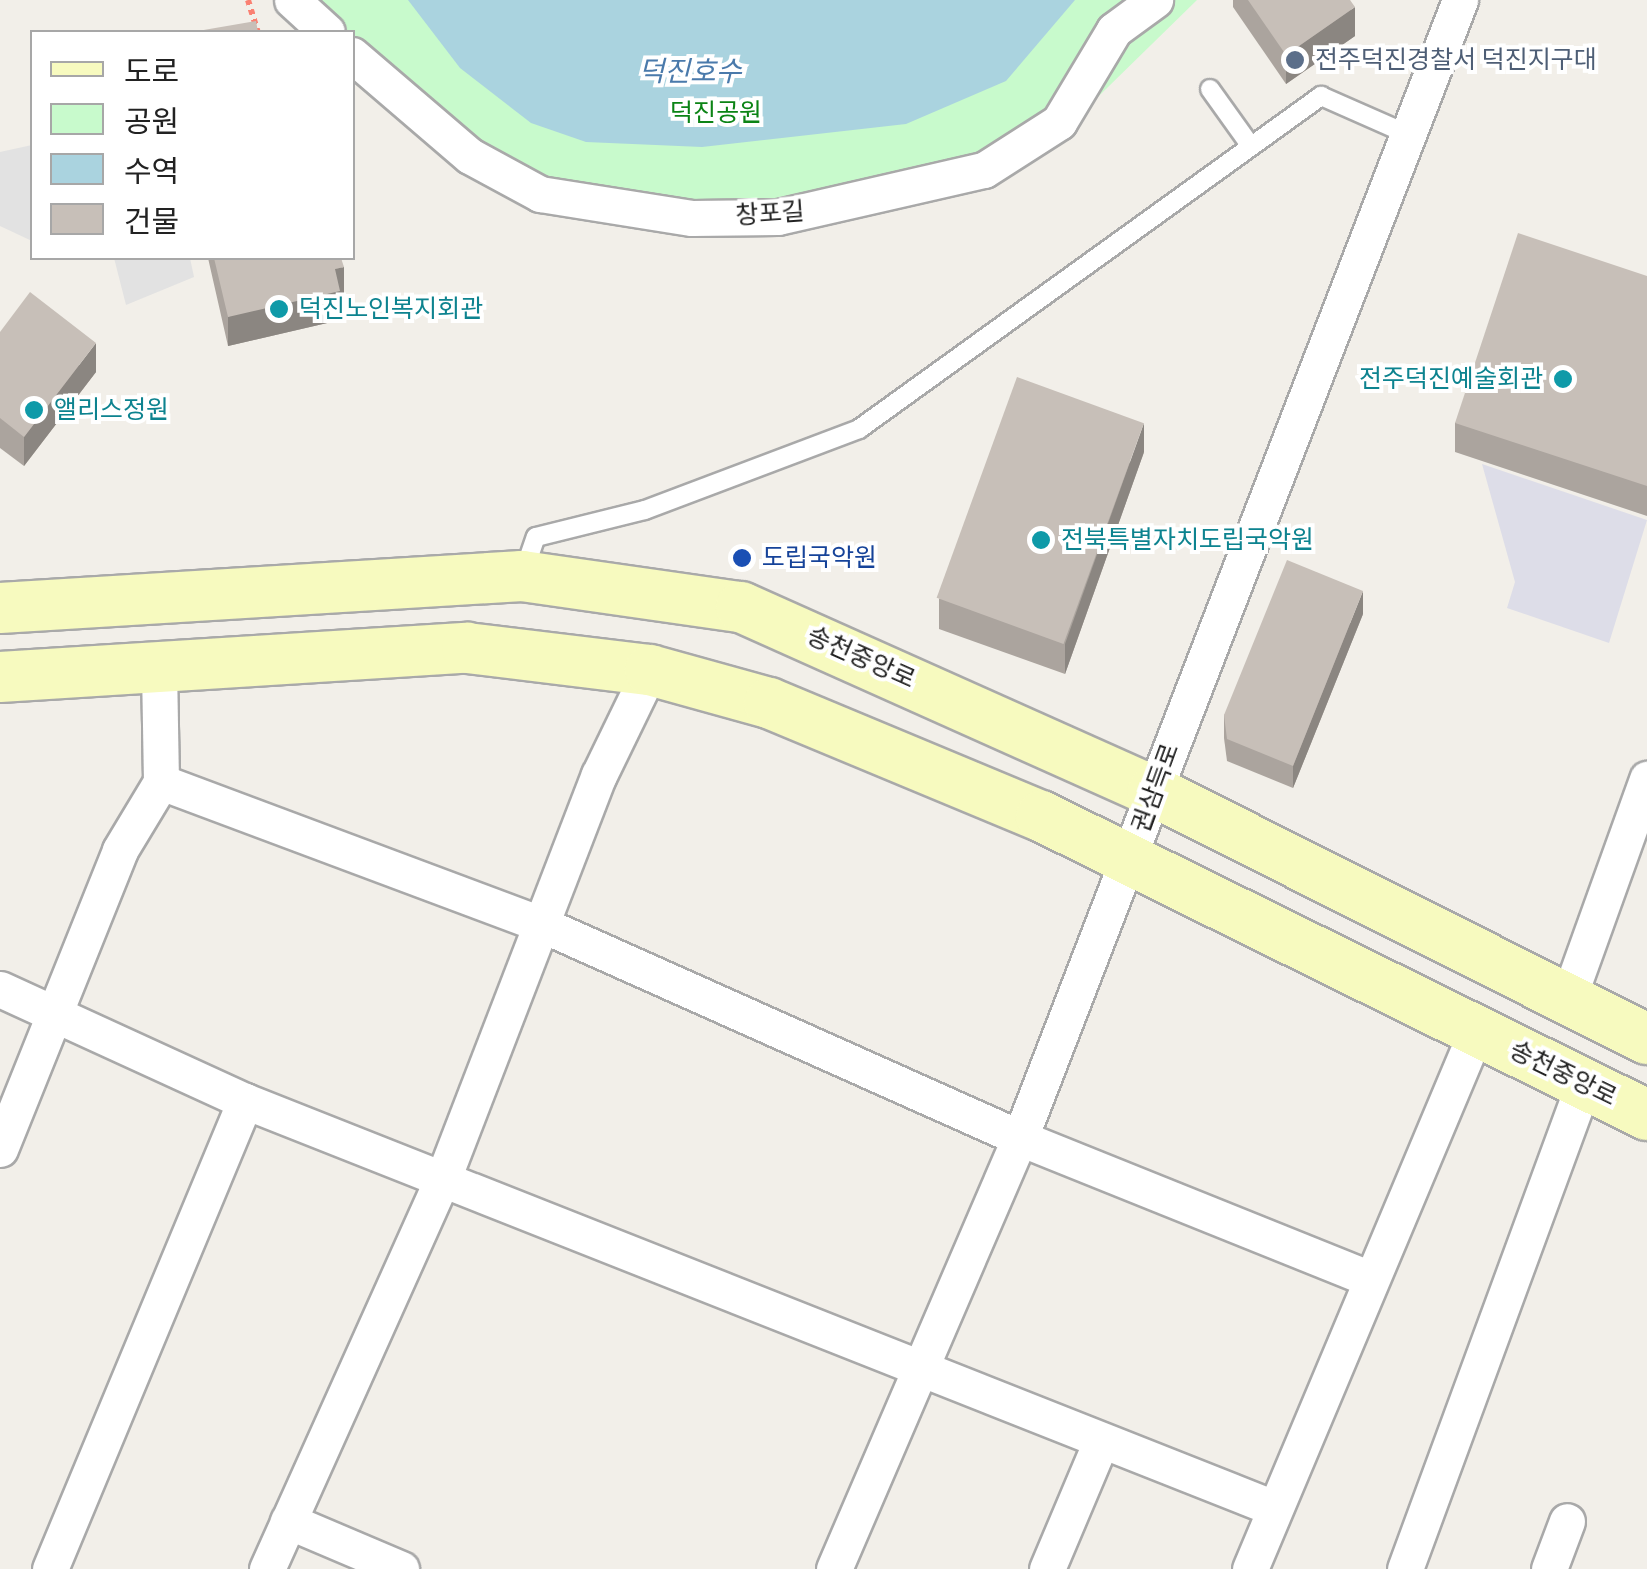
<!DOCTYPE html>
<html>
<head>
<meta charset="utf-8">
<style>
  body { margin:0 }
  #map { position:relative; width:1647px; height:1569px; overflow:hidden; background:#f2efe9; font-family:"Roboto Condensed","Noto Sans KR",sans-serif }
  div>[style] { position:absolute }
  .park>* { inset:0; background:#c8facc }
  .parking>* { inset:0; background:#e2e2e2 }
  .plaza>* { inset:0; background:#dddde8 }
  .water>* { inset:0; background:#aad3df }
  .path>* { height:6px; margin-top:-3px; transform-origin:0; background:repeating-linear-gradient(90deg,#fa8072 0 5px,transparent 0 10px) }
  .roads { filter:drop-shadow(2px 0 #a9a9a9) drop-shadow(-2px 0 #a9a9a9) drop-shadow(0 2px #a9a9a9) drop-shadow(0 -2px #a9a9a9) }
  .lane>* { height:18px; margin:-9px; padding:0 9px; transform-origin:9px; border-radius:9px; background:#fff }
  .street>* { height:35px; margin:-17.5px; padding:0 17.5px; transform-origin:17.5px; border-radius:17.5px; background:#fff }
  .secondary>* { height:50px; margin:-25px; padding:0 25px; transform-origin:25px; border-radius:25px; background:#f7fabf }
  .wall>* { inset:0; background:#aba49e }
  .shaded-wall>* { inset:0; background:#8b8681 }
  .building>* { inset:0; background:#c7bfb8; transform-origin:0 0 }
  .dots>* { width:28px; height:28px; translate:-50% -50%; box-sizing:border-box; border:5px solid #fff; border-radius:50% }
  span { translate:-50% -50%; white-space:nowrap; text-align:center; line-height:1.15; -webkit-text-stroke:8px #fff; paint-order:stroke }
  .service-label { font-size:25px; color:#4e5e75 }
  .left { translate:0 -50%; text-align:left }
  .park-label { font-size:25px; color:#0c8416 }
  .street-label { font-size:25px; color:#222 }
  .culture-label { font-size:25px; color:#0d838f }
  .right { translate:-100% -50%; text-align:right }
  .transit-label { font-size:25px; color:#164399 }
  .water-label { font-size:28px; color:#4a7aab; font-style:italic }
  .legend { position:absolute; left:30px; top:30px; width:325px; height:230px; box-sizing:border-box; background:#fff; border:2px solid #a7a7a7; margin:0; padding:12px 18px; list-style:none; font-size:30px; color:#222 }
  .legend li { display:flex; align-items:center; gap:20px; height:50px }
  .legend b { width:50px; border:2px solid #a7a7a7 }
</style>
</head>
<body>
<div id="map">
  <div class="park">
    <i style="clip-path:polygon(275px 0,1197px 0,1060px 134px,973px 184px,612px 220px,353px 71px,352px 32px,314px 32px)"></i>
  </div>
  <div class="parking">
    <i style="clip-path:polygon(32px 145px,32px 241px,0 226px,0 152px)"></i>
    <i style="clip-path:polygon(114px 258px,190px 258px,194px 277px,126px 305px)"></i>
  </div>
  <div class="plaza">
    <i style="clip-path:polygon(1482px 464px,1647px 520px,1609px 643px,1507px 608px,1515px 582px)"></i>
  </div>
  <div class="water">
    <i style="clip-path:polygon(408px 0,1075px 0,1006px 81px,906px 124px,702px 147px,586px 142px,531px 123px,460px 68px)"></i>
  </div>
  <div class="path">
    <i style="left:248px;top:0;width:34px;rotate:73deg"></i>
  </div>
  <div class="roads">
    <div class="lane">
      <i style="left:1210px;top:89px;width:65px;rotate:54.4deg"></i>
      <i style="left:523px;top:574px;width:39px;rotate:-71deg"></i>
      <i style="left:536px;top:537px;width:112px;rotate:-13.9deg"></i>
      <i style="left:645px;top:510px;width:229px;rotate:-20.7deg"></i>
      <i style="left:859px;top:429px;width:570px;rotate:-35.78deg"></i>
      <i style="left:1321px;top:96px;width:94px;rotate:23.8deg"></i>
    </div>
    <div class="street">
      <i style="left:292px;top:0;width:47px;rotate:42.4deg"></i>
      <i style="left:352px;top:55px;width:155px;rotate:40.6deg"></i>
      <i style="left:470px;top:156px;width:80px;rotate:28.5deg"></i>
      <i style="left:540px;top:194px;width:154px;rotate:9deg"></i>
      <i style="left:692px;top:218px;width:86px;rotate:-0.7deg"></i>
      <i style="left:778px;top:217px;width:211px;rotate:-12.9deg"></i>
      <i style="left:984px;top:170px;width:89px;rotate:-32.6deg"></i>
      <i style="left:1059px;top:122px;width:107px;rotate:-59.1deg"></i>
      <i style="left:1114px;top:30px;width:51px;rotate:-36.2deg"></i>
      <i style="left:161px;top:782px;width:406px;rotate:20.5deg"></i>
      <i style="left:541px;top:924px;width:525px;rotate:24.07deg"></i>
      <i style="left:1020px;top:1138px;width:373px;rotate:21.9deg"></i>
      <i style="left:0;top:989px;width:269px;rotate:24.6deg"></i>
      <i style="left:245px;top:1101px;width:1107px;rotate:21.58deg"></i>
      <i style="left:1569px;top:996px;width:231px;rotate:-70.2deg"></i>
      <i style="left:0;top:1149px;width:322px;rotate:-68.1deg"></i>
      <i style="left:120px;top:850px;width:79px;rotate:-58.9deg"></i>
      <i style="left:161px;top:782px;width:120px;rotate:-91deg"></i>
      <i style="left:288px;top:1521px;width:123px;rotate:23deg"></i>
      <i style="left:50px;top:1569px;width:507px;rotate:-67.38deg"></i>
      <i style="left:267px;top:1569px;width:431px;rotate:-65.8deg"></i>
      <i style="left:444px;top:1176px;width:430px;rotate:-68.9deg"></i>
      <i style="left:599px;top:775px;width:117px;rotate:-64.1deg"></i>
      <i style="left:834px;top:1569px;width:469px;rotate:-66.7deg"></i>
      <i style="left:1020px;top:1138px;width:1220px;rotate:-68.86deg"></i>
      <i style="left:1047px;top:1569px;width:139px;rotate:-67.1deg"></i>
      <i style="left:1250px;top:1569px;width:583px;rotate:-67.18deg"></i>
      <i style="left:1405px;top:1569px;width:518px;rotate:-69.78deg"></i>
      <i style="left:1549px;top:1569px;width:51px;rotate:-69.4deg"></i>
    </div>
    <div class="secondary">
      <i style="left:0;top:608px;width:523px;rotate:-3.51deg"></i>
      <i style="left:522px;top:576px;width:221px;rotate:8.1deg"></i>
      <i style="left:741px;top:607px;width:451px;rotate:24.1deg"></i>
      <i style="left:1153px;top:791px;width:553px;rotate:26.66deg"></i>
      <i style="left:0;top:677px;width:468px;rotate:-3.6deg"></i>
      <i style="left:467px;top:648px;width:184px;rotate:6.9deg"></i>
      <i style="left:650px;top:670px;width:123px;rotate:15.5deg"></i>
      <i style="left:769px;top:703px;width:295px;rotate:22.6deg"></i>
      <i style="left:1041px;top:816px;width:676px;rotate:26.26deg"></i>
    </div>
  </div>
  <div class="wall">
    <i style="clip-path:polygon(1233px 0,1350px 0,1355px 36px,1286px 84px,1233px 7px)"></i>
    <i style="clip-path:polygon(208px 258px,341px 258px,344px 296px,340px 297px,340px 320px,228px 346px)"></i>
    <i style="clip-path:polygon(1647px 276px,1647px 516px,1455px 452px,1455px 423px)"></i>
    <i style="clip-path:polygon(0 332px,96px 372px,24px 466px,0 448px)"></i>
    <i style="clip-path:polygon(1144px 452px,1065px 674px,939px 629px,939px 599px)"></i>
    <i style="clip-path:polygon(1363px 614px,1293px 788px,1227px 761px,1224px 738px,1224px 715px)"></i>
  </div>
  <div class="shaded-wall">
    <i style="clip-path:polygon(1355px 7px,1355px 36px,1286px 84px,1286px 55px)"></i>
    <i style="clip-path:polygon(344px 267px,344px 296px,340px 297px,340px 320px,228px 346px,228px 317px,335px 269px)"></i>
    <i style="clip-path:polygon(96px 343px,96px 372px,24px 466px,24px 437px)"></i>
    <i style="clip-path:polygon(1144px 423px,1144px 452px,1065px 674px,1065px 644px)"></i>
    <i style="clip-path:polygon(1363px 591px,1363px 614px,1293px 788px,1293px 766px)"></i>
  </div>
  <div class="building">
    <i style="clip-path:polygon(1248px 0,1350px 0,1355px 7px,1286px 55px)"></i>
    <i style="clip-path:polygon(256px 21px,258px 32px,192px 32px)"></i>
    <i style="clip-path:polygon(1518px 233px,1647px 276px,1647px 486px,1455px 423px)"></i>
    <i style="clip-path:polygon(214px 258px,341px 258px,344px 267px,335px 269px,340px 291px,228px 317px)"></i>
    <i style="clip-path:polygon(30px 292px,96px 343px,24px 437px,0 418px,0 332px)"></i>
    <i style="left:1017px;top:377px;width:135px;height:235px;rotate:20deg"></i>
    <i style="clip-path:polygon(1287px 560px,1363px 591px,1293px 766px,1227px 739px,1224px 715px)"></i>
  </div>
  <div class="dots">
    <i style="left:1295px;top:60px;background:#5c6f8a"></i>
    <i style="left:279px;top:309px;background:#0f9aa8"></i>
    <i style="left:1563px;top:379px;background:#0f9aa8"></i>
    <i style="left:34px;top:410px;background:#0f9aa8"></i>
    <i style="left:1041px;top:540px;background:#0f9aa8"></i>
    <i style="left:742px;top:558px;background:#1a4fb4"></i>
  </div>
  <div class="service-label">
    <span class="left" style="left:1315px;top:60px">전주덕진경찰서 덕진지구대</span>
  </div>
  <div class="park-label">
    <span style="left:716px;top:113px">덕진공원</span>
  </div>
  <div class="street-label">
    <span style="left:770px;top:214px;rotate:-4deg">창포길</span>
    <span style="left:861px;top:658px;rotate:24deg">송천중앙로</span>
    <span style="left:1156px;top:788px;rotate:-70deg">권삼득로</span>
    <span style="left:1563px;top:1074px;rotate:26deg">송천중앙로</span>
  </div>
  <div class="culture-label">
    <span class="left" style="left:299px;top:309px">덕진노인복지회관</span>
    <span class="right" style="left:1543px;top:379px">전주덕진예술회관</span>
    <span class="left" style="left:54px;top:410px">앨리스정원</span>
    <span class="left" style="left:1061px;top:540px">전북특별자치도립국악원</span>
  </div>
  <div class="transit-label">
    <span class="left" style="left:762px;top:558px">도립국악원</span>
  </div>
  <div class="water-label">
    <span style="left:690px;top:72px">덕진호수</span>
  </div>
  <ul class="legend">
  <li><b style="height:12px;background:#f7fabf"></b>도로</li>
  <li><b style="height:28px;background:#c8facc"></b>공원</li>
  <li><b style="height:28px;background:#aad3df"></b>수역</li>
  <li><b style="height:28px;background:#c7bfb8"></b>건물</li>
  </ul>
</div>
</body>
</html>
